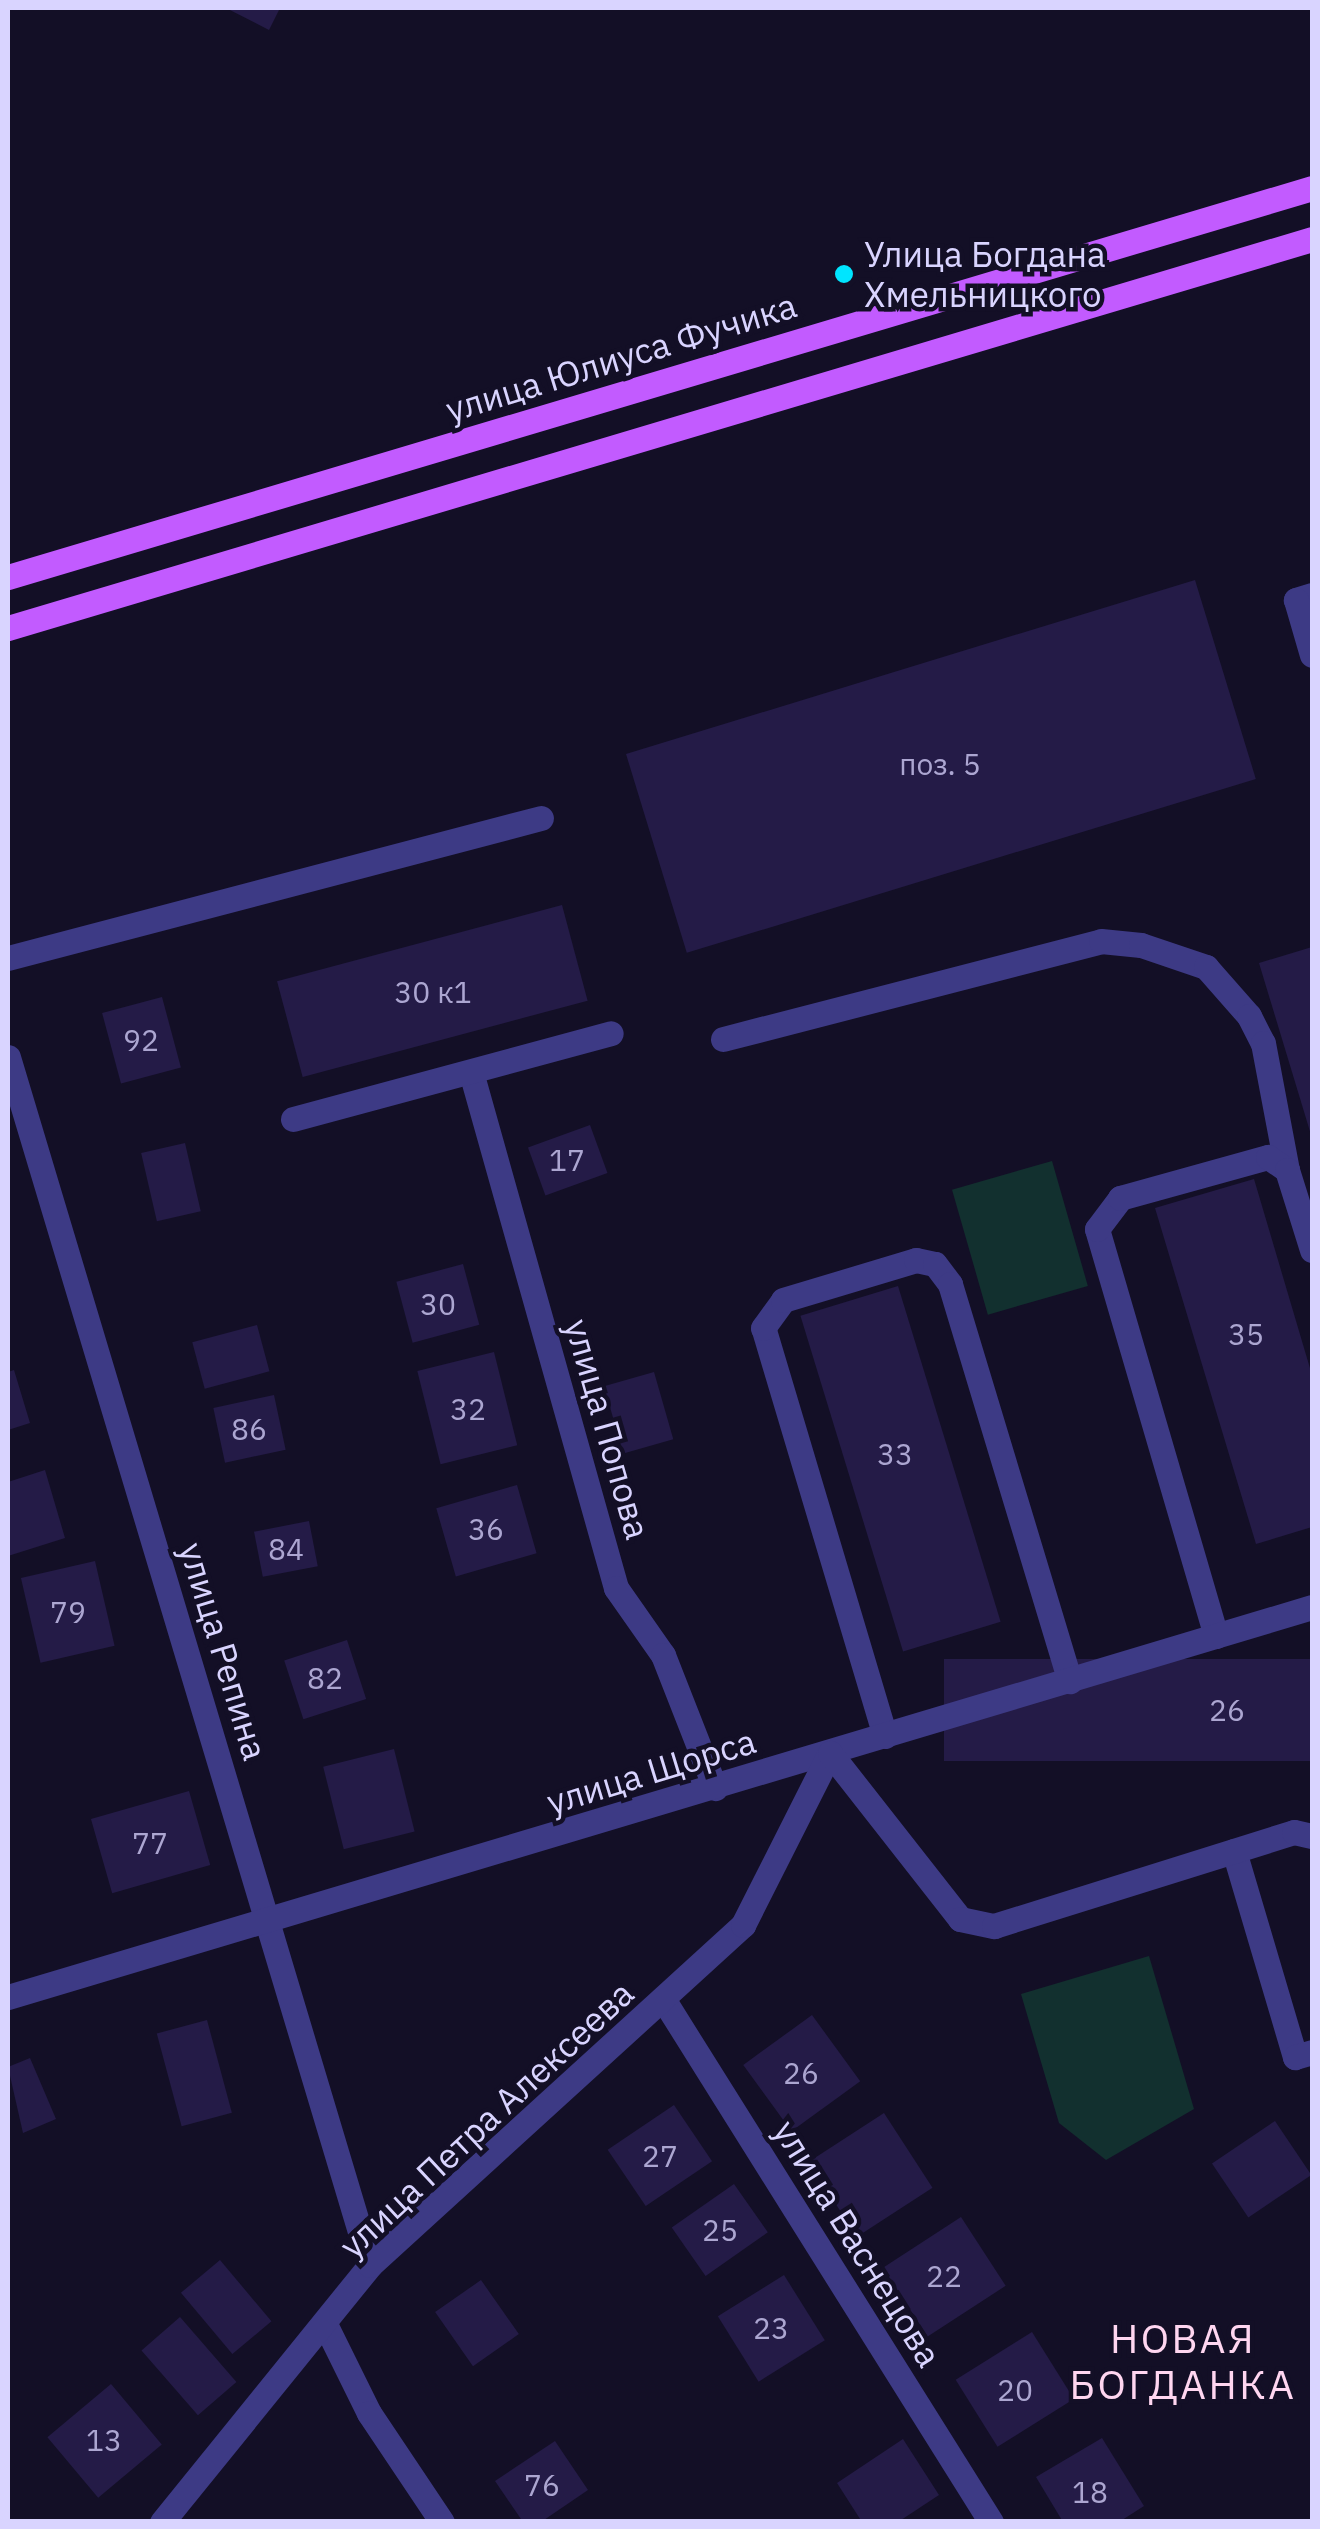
<!DOCTYPE html>
<html>
<head>
<meta charset="utf-8">
<style>
  body { margin:0 }
  #map { position:relative; width:1320px; height:2529px; overflow:hidden; background:#130f26; font-family:"IBM Plex Sans",sans-serif }
  div>[style] { position:absolute }
  .green>* { inset:0; background:#12302f; transform-origin:0 0 }
  .building>* { inset:0; background:#241b47; transform-origin:0 0 }
  .minor>* { height:25px; margin:-12.5px; padding:0 12.5px; transform-origin:12.5px; border-radius:12.5px; background:#3d3a85 }
  .major>* { height:25px; margin:-12.5px; padding:0 12.5px; transform-origin:12.5px; border-radius:12.5px; background:#c25bff }
  .dots>* { width:28px; height:28px; translate:-50% -50%; box-sizing:border-box; border:5px solid #130f26; border-radius:50% }
  span { translate:-50% -50%; white-space:nowrap; text-align:center; line-height:1.15; -webkit-text-stroke:9px #130f26; paint-order:stroke }
  .number-label { font-size:30px; color:#aca6d1 }
  .number-label span { -webkit-text-stroke-width:0 }
  .poi-label { font-size:35px; color:#d9d4ff }
  .left { translate:0 -50%; text-align:left }
  .street-label { font-size:35px; color:#d9d4ff }
  .quarter-label { font-size:40px; color:#ffd6f0; letter-spacing:2.5px }
  .frame { position:absolute; inset:0; border:10px solid #d9d4ff; pointer-events:none }
</style>
</head>
<body>
<div id="map">
  <div class="green">
    <i style="left:1052px;top:1161px;width:130px;height:104px;rotate:74deg"></i>
    <i style="clip-path:polygon(1149px 1956px,1194px 2109px,1106px 2160px,1059px 2123px,1021px 1994px)"></i>
  </div>
  <div class="building">
    <i style="clip-path:polygon(226px 8px,280px 8px,269px 30px)"></i>
    <i style="left:1195px;top:580px;width:208px;height:595px;rotate:73deg"></i>
    <i style="left:562px;top:905px;width:99px;height:295px;rotate:75deg"></i>
    <i style="clip-path:polygon(1312px 947px,1312px 1138px,1259px 963px)"></i>
    <i style="left:162px;top:997px;width:73px;height:62px;rotate:75deg"></i>
    <i style="left:590px;top:1125px;width:51px;height:66px;rotate:70deg"></i>
    <i style="left:185px;top:1143px;width:70px;height:45px;rotate:77deg"></i>
    <i style="clip-path:polygon(1254px 1179px,1312px 1375px,1312px 1527px,1256px 1544px,1155px 1208px)"></i>
    <i style="left:463px;top:1264px;width:63px;height:69px;rotate:75deg"></i>
    <i style="left:898px;top:1286px;width:351px;height:102px;rotate:73deg"></i>
    <i style="left:257px;top:1325px;width:48px;height:67px;rotate:75deg"></i>
    <i style="left:494px;top:1352px;width:96px;height:79px;rotate:76deg"></i>
    <i style="clip-path:polygon(14px 1370px,30px 1423px,8px 1430px,8px 1372px)"></i>
    <i style="left:654px;top:1372px;width:70px;height:52px;rotate:74deg"></i>
    <i style="left:274px;top:1395px;width:56px;height:62px;rotate:78deg"></i>
    <i style="clip-path:polygon(45px 1470px,65px 1538px,8px 1556px,8px 1482px)"></i>
    <i style="left:517px;top:1485px;width:71px;height:84px;rotate:74deg"></i>
    <i style="left:309px;top:1521px;width:46px;height:56px;rotate:79deg"></i>
    <i style="left:95px;top:1561px;width:87px;height:76px;rotate:77deg"></i>
    <i style="left:347px;top:1640px;width:62px;height:66px;rotate:72deg"></i>
    <i style="left:1312px;top:1659px;width:102px;height:368px;rotate:90deg"></i>
    <i style="left:394px;top:1749px;width:85px;height:73px;rotate:76deg"></i>
    <i style="left:189px;top:1791px;width:77px;height:102px;rotate:74deg"></i>
    <i style="left:812px;top:2015px;width:82px;height:85px;rotate:54deg"></i>
    <i style="left:207px;top:2020px;width:96px;height:52px;rotate:75deg"></i>
    <i style="clip-path:polygon(30px 2058px,56px 2119px,23px 2133px,8px 2067px)"></i>
    <i style="left:674px;top:2105px;width:68px;height:80px;rotate:56deg"></i>
    <i style="left:884px;top:2113px;width:89px;height:90px;rotate:57deg"></i>
    <i style="left:1275px;top:2121px;width:65px;height:76px;rotate:56deg"></i>
    <i style="left:734px;top:2184px;width:59px;height:76px;rotate:55deg"></i>
    <i style="left:961px;top:2217px;width:82px;height:93px;rotate:57deg"></i>
    <i style="left:220px;top:2260px;width:80px;height:51px;rotate:50deg"></i>
    <i style="left:784px;top:2275px;width:77px;height:78px;rotate:58deg"></i>
    <i style="left:481px;top:2280px;width:66px;height:56px;rotate:55deg"></i>
    <i style="left:180px;top:2317px;width:86px;height:51px;rotate:49deg"></i>
    <i style="left:1032px;top:2332px;width:79px;height:90px;rotate:58deg"></i>
    <i style="left:111px;top:2384px;width:79px;height:83px;rotate:50deg"></i>
    <i style="clip-path:polygon(1102px 2438px,1144px 2506px,1119px 2522px,1063px 2522px,1036px 2477px)"></i>
    <i style="clip-path:polygon(903px 2439px,939px 2495px,898px 2522px,862px 2522px,837px 2483px)"></i>
    <i style="clip-path:polygon(555px 2441px,588px 2490px,541px 2522px,523px 2522px,495px 2481px)"></i>
  </div>
  <div class="minor">
    <i style="left:1312px;top:595px;width:17px;rotate:163deg"></i>
    <i style="left:1296px;top:600px;width:57px;rotate:73.8deg"></i>
    <i style="left:8px;top:958px;width:551px;rotate:-14.72deg"></i>
    <i style="left:723px;top:1039px;width:390px;rotate:-14.5deg"></i>
    <i style="left:1101px;top:941px;width:40px;rotate:5.7deg"></i>
    <i style="left:1141px;top:945px;width:69px;rotate:18.7deg"></i>
    <i style="left:1206px;top:967px;width:65px;rotate:48.7deg"></i>
    <i style="left:1249px;top:1016px;width:30px;rotate:63deg"></i>
    <i style="left:1263px;top:1043px;width:129px;rotate:79.3deg"></i>
    <i style="left:8px;top:1057px;width:1261px;rotate:73.32deg"></i>
    <i style="left:471px;top:1072px;width:536px;rotate:74.3deg"></i>
    <i style="left:616px;top:1588px;width:82px;rotate:55deg"></i>
    <i style="left:663px;top:1655px;width:143px;rotate:68.6deg"></i>
    <i style="left:293px;top:1119px;width:329px;rotate:-15.1deg"></i>
    <i style="left:1216px;top:1636px;width:424px;rotate:-106.3deg"></i>
    <i style="left:1097px;top:1229px;width:39px;rotate:-53deg"></i>
    <i style="left:1120px;top:1198px;width:154px;rotate:-15.5deg"></i>
    <i style="left:1268px;top:1157px;width:23px;rotate:34deg"></i>
    <i style="left:1287px;top:1170px;width:84px;rotate:72.6deg"></i>
    <i style="left:885px;top:1736px;width:426px;rotate:-106.6deg"></i>
    <i style="left:763px;top:1328px;width:34px;rotate:-54deg"></i>
    <i style="left:783px;top:1300px;width:139px;rotate:-16.7deg"></i>
    <i style="left:916px;top:1260px;width:19px;rotate:12deg"></i>
    <i style="left:935px;top:1264px;width:25px;rotate:53deg"></i>
    <i style="left:950px;top:1284px;width:415px;rotate:73.2deg"></i>
    <i style="left:1234px;top:1851px;width:215px;rotate:73.5deg"></i>
    <i style="left:1295px;top:2057px;width:18px;rotate:-16deg"></i>
    <i style="left:8px;top:1997px;width:1361px;rotate:-16.65deg"></i>
    <i style="left:665px;top:2002px;width:614px;rotate:57.92deg"></i>
    <i style="left:326px;top:2326px;width:97px;rotate:63.7deg"></i>
    <i style="left:369px;top:2413px;width:131px;rotate:56.2deg"></i>
    <i style="left:162px;top:2522px;width:331px;rotate:-51deg"></i>
    <i style="left:370px;top:2265px;width:505px;rotate:-42.35deg"></i>
    <i style="left:743px;top:1925px;width:193px;rotate:-63.2deg"></i>
    <i style="left:830px;top:1753px;width:211px;rotate:51.9deg"></i>
    <i style="left:960px;top:1919px;width:35px;rotate:12deg"></i>
    <i style="left:994px;top:1926px;width:314px;rotate:-17.4deg"></i>
    <i style="left:1294px;top:1832px;width:18px;rotate:13deg"></i>
  </div>
  <div class="major">
    <i style="left:8px;top:577px;width:1361px;rotate:-16.61deg"></i>
    <i style="left:8px;top:628px;width:1361px;rotate:-16.61deg"></i>
  </div>
  <div class="dots">
    <i style="left:844px;top:274px;background:#00e5ff"></i>
  </div>
  <div class="number-label">
    <span style="left:940px;top:764px">поз. 5</span>
    <span style="left:433px;top:992px">30 к1</span>
    <span style="left:141px;top:1040px">92</span>
    <span style="left:567px;top:1160px">17</span>
    <span style="left:438px;top:1304px">30</span>
    <span style="left:1246px;top:1334px">35</span>
    <span style="left:468px;top:1409px">32</span>
    <span style="left:249px;top:1429px">86</span>
    <span style="left:895px;top:1454px">33</span>
    <span style="left:486px;top:1529px">36</span>
    <span style="left:286px;top:1549px">84</span>
    <span style="left:68px;top:1612px">79</span>
    <span style="left:325px;top:1678px">82</span>
    <span style="left:1227px;top:1710px">26</span>
    <span style="left:150px;top:1843px">77</span>
    <span style="left:801px;top:2073px">26</span>
    <span style="left:660px;top:2156px">27</span>
    <span style="left:720px;top:2230px">25</span>
    <span style="left:944px;top:2276px">22</span>
    <span style="left:771px;top:2328px">23</span>
    <span style="left:1015px;top:2390px">20</span>
    <span style="left:104px;top:2440px">13</span>
    <span style="left:542px;top:2485px">76</span>
    <span style="left:1090px;top:2492px">18</span>
  </div>
  <div class="poi-label">
    <span class="left" style="left:864px;top:274px">Улица Богдана<br>Хмельницкого</span>
  </div>
  <div class="street-label">
    <span style="left:621px;top:357px;rotate:-17deg">улица Юлиуса Фучика</span>
    <span style="left:608px;top:1429px;rotate:74deg">улица Попова</span>
    <span style="left:224px;top:1651px;rotate:73deg">улица Репина</span>
    <span style="left:651px;top:1771px;rotate:-17deg">улица Щорса</span>
    <span style="left:486px;top:2119px;rotate:-43deg">улица Петра Алексеева</span>
    <span style="left:858px;top:2243px;rotate:58deg">улица Васнецова</span>
  </div>
  <div class="quarter-label">
    <span style="left:1183px;top:2361px">НОВАЯ<br>БОГДАНКА</span>
  </div>
  <div class="frame"></div>
</div>
</body>
</html>
